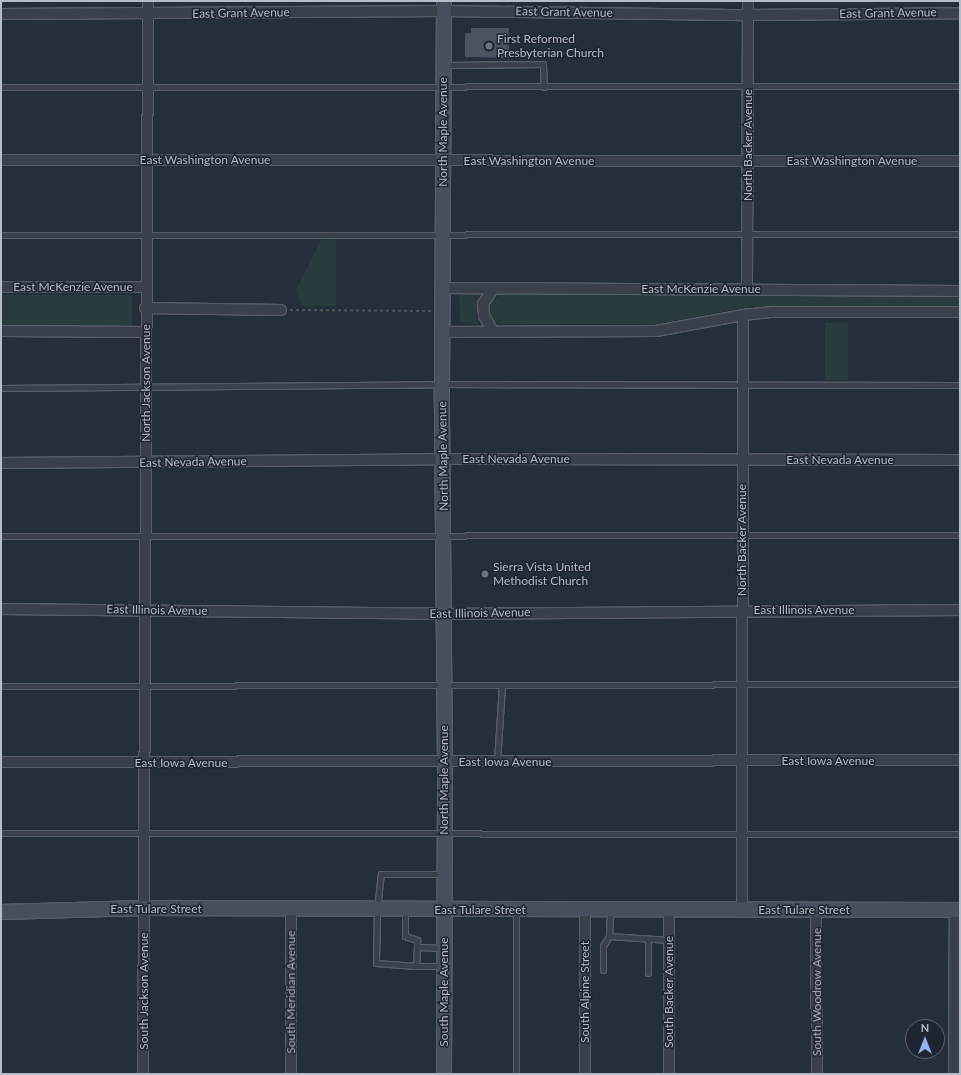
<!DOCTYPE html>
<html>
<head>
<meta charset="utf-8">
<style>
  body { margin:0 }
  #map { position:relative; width:961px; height:1075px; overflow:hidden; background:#252e3b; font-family:Lato,sans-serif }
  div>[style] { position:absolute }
  .green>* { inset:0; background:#283b3d; transform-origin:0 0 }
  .building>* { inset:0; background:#4a5362 }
  .path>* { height:2px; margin-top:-1px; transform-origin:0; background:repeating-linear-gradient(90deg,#47585b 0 3px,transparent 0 6px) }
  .roads { filter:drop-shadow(1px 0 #575e69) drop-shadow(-1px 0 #575e69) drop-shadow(0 1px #575e69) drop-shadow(0 -1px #575e69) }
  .service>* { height:5px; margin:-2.5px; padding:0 2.5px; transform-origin:2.5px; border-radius:2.5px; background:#39404c }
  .minor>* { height:10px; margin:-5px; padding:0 5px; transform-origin:5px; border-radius:5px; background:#39404c }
  .secondary>* { height:14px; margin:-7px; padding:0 7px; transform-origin:7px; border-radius:7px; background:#474f5e }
  .dots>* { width:11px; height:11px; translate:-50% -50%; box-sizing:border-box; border:2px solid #1e2530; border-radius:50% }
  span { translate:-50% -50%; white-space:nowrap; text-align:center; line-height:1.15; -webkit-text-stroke:3px #1e2530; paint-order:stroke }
  .street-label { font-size:12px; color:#b5bbc7 }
  .poi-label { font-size:12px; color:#b5bbc7 }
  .left { translate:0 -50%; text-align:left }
  .frame { position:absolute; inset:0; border:2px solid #b5bbc7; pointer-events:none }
  .north { position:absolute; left:905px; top:1019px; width:40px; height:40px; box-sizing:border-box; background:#1e2530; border:1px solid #5a616c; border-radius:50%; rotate:0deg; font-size:11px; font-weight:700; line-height:16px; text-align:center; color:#b5bbc7 }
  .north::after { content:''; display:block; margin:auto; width:14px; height:18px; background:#91b3f0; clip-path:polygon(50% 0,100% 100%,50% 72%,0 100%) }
</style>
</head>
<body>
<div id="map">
  <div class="green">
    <i style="clip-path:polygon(322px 238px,336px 238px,336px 306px,303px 306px,295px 291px)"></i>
    <i style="clip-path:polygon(480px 294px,476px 315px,479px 325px,460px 322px,459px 295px)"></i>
    <i style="left:1px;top:295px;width:131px;height:30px"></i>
    <i style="clip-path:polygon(500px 295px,934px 295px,960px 298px,960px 306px,754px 306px,657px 324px,499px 324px,491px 319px,490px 303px)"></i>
    <i style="left:825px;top:323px;width:23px;height:57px"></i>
  </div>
  <div class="building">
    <i style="clip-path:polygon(471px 28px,509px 28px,509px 58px,465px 57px,465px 33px,471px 33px)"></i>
  </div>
  <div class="path">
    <i style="left:290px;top:310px;width:142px;rotate:0.4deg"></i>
  </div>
  <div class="roads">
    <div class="service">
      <i style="left:445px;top:65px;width:98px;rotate:-0.6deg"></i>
      <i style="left:543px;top:64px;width:23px;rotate:88deg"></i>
      <i style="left:1px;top:87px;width:959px;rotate:-0.06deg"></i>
      <i style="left:1px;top:235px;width:959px;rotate:-0.06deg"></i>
      <i style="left:1px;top:388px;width:441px;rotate:-0.5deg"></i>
      <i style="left:442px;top:384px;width:518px;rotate:0.11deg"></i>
      <i style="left:1px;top:536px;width:959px;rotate:-0.06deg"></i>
      <i style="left:1px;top:686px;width:959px;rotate:-0.12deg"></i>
      <i style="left:497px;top:762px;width:77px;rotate:-86.3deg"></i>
      <i style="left:1px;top:833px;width:959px;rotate:0.06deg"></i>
      <i style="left:405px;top:910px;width:26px;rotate:90deg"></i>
      <i style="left:405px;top:936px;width:13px;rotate:18deg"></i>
      <i style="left:417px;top:940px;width:7px;rotate:90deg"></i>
      <i style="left:417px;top:947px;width:26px;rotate:2deg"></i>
      <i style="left:516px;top:910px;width:164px;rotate:90deg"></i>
      <i style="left:610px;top:910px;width:26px;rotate:92deg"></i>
      <i style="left:609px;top:936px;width:60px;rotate:3.8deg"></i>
      <i style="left:417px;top:947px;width:19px;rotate:93deg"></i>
      <i style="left:416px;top:966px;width:27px"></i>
      <i style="left:416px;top:966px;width:40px;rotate:-175.7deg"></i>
      <i style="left:376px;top:963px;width:53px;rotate:-88.9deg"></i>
      <i style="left:377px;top:910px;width:36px;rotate:-84deg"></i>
      <i style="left:381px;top:874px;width:62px"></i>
      <i style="left:603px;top:970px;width:24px;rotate:-90deg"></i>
      <i style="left:603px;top:946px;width:12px;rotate:-59deg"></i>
      <i style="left:648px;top:973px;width:33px;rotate:-90deg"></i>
    </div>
    <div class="minor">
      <i style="left:1px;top:14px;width:443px;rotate:-0.4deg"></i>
      <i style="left:444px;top:11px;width:304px;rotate:0.8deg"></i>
      <i style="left:748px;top:15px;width:212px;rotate:-0.5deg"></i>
      <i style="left:1px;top:160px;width:959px;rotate:0.06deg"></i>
      <i style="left:1px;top:287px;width:144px"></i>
      <i style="left:442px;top:288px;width:518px;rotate:0.33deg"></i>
      <i style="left:493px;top:289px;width:18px;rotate:124deg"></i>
      <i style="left:483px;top:304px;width:12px;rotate:85deg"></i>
      <i style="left:484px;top:316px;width:17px;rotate:59deg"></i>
      <i style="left:747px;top:289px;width:288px;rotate:-89.8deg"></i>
      <i style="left:145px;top:308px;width:136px;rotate:0.8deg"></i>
      <i style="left:1px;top:331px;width:145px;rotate:0.4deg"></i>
      <i style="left:442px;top:332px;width:214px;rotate:-0.3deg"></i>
      <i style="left:656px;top:331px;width:88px;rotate:-10.4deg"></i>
      <i style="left:743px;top:315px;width:30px;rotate:-6deg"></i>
      <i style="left:773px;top:312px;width:187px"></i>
      <i style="left:1px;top:463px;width:443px;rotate:-0.5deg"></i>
      <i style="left:444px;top:459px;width:516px;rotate:0.11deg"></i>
      <i style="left:1px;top:609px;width:442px;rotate:0.6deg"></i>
      <i style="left:443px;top:614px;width:517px;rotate:-0.44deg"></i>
      <i style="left:1px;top:762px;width:959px;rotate:-0.12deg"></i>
      <i style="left:742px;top:909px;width:594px;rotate:-89.9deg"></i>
      <i style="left:816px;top:910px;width:164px;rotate:89.7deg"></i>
      <i style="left:143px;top:1074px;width:1073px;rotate:-89.73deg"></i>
      <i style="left:291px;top:1074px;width:164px;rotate:-90deg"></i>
      <i style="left:585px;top:1074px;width:164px;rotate:-90deg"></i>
      <i style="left:669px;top:1074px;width:164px;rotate:-90deg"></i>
      <i style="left:954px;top:1074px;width:164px;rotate:-89.7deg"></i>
    </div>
    <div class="secondary">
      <i style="left:1px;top:912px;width:143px;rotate:-1.6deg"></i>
      <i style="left:144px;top:908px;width:816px;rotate:0.14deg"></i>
      <i style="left:444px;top:1074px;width:312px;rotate:-89.8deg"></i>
      <i style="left:445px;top:762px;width:378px;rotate:-90.5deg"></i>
      <i style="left:442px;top:384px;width:383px;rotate:-89.7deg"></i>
    </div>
  </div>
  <div class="dots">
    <i style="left:489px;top:46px;background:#6b7280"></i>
    <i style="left:485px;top:574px;background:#6b7280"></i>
  </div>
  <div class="street-label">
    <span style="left:564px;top:12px;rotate:1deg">East Grant Avenue</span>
    <span style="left:241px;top:13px;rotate:-1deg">East Grant Avenue</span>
    <span style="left:888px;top:13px;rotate:-1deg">East Grant Avenue</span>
    <span style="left:443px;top:132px;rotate:-90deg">North Maple Avenue</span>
    <span style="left:748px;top:145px;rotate:-90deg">North Backer Avenue</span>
    <span style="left:205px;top:160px">East Washington Avenue</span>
    <span style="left:529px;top:161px">East Washington Avenue</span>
    <span style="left:852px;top:161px">East Washington Avenue</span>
    <span style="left:73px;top:287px">East McKenzie Avenue</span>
    <span style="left:701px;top:289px">East McKenzie Avenue</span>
    <span style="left:146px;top:383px;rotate:-90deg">North Jackson Avenue</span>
    <span style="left:443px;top:456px;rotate:-91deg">North Maple Avenue</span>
    <span style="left:516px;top:459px">East Nevada Avenue</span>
    <span style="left:840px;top:460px">East Nevada Avenue</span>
    <span style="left:193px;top:462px;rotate:-1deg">East Nevada Avenue</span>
    <span style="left:742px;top:540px;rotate:-90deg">North Backer Avenue</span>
    <span style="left:157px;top:610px;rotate:1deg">East Illinois Avenue</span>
    <span style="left:804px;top:610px">East Illinois Avenue</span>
    <span style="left:480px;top:613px;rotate:-1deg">East Illinois Avenue</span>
    <span style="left:828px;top:761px">East Iowa Avenue</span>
    <span style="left:505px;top:762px">East Iowa Avenue</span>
    <span style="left:181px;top:763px">East Iowa Avenue</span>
    <span style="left:444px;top:780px;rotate:-90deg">North Maple Avenue</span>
    <span style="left:156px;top:909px">East Tulare Street</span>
    <span style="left:480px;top:910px">East Tulare Street</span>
    <span style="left:804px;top:910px">East Tulare Street</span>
    <span style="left:144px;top:991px;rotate:-90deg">South Jackson Avenue</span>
    <span style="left:291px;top:992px;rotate:-90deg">South Meridian Avenue</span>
    <span style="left:444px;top:992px;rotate:-90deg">South Maple Avenue</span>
    <span style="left:585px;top:992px;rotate:-90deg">South Alpine Street</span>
    <span style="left:669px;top:992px;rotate:-90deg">South Backer Avenue</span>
    <span style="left:817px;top:992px;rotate:-90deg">South Woodrow Avenue</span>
  </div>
  <div class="poi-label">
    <span class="left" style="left:497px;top:46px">First Reformed<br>Presbyterian Church</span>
    <span class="left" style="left:493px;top:574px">Sierra Vista United<br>Methodist Church</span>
  </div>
  <div class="frame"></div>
  <div class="north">N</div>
</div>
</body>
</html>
